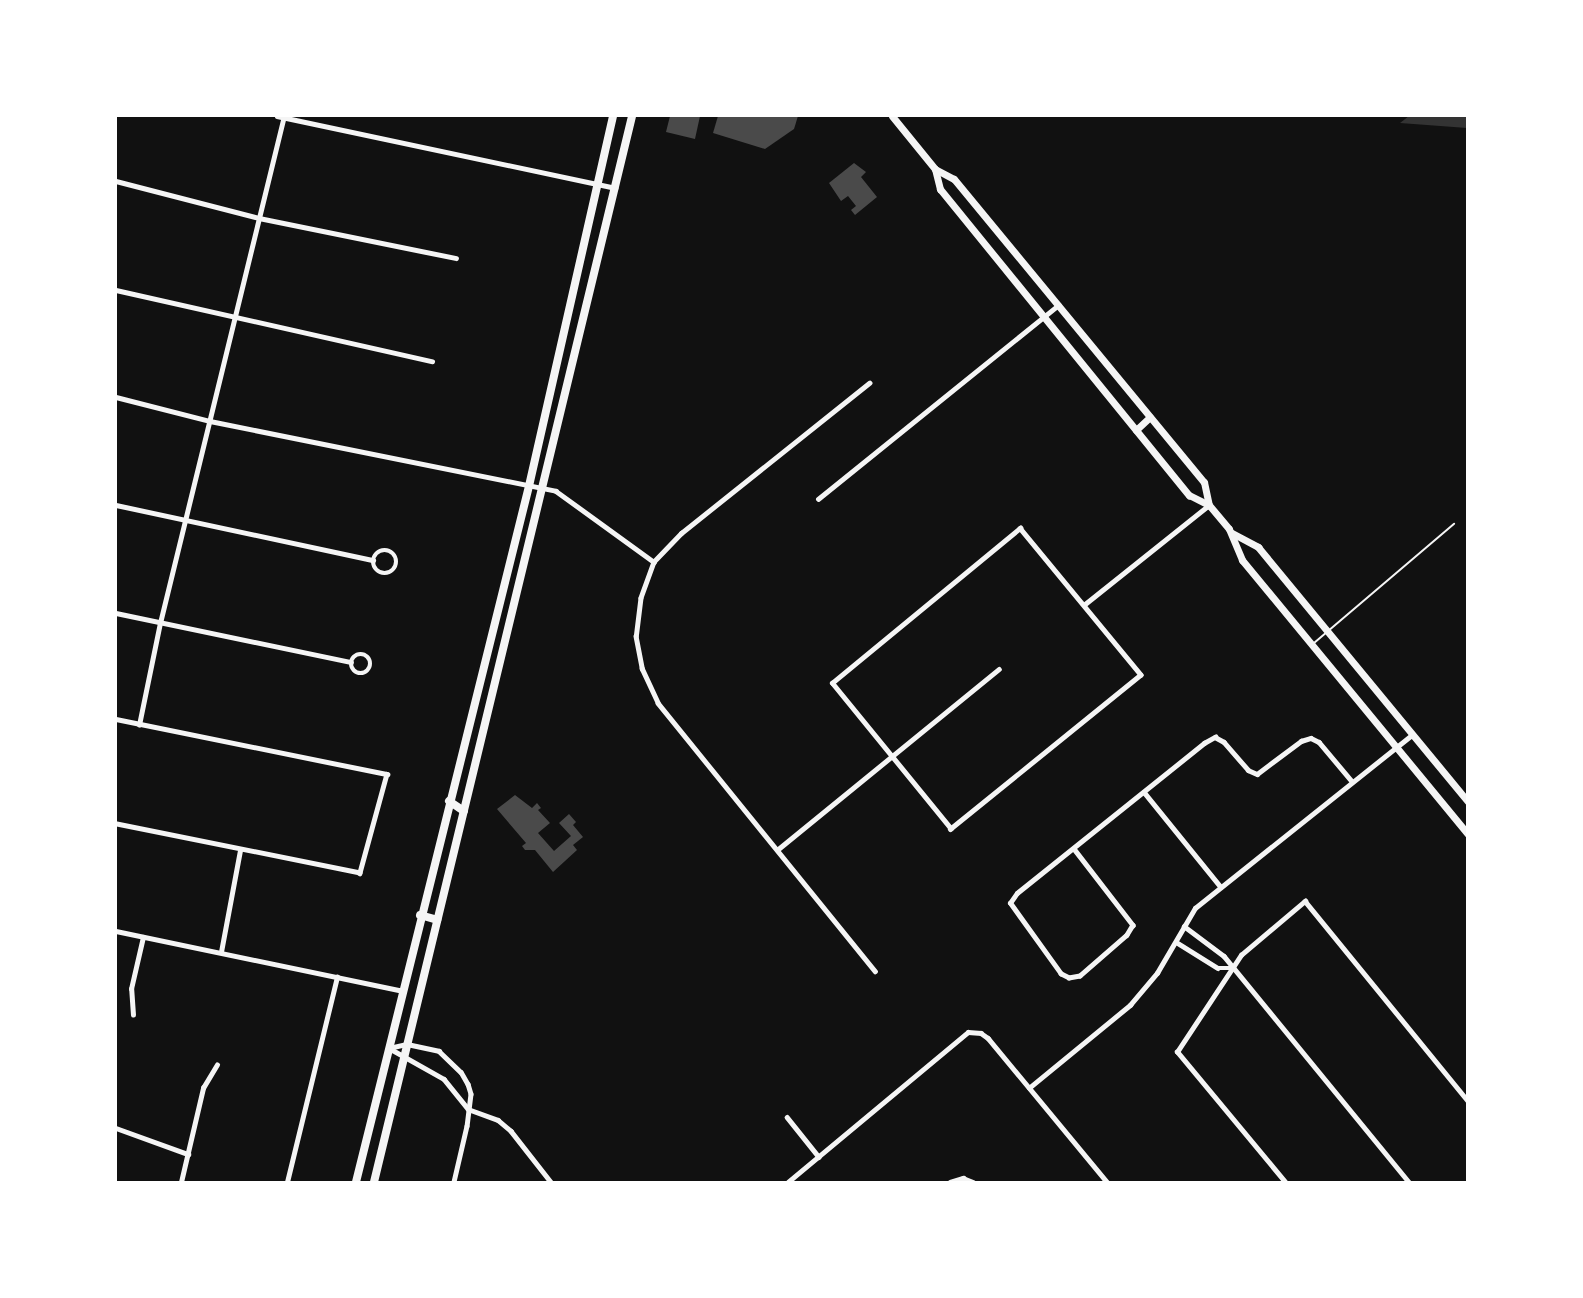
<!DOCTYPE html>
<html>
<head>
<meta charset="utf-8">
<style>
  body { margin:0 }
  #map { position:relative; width:1583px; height:1298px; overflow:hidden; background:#111; font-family:Montserrat,sans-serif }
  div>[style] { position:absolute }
  .water>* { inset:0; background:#333 }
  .building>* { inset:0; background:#4a4a4a }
  .service>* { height:2px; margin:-1px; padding:0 1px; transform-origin:1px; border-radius:1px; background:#f5f5f5 }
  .minor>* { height:4.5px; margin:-2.25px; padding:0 2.25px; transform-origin:2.25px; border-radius:2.25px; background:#f5f5f5 }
  .minor>.ring { margin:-2.25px; padding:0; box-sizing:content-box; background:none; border:4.5px solid #f5f5f5; border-radius:50% }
  .secondary>* { height:7px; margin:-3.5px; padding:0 3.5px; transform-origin:3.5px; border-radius:3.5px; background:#f5f5f5 }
  .primary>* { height:8px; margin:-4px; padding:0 4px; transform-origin:4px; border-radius:4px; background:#f5f5f5 }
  span { translate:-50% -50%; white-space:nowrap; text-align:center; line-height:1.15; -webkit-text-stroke:6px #fff; paint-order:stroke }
  .frame { position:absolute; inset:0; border:117px solid #fff; pointer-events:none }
</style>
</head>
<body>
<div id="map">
  <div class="water">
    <i style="clip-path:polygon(1409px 116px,1467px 116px,1467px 128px,1400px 123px)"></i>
  </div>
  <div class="building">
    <i style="clip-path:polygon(670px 116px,700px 116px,695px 139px,666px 132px)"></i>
    <i style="clip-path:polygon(718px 116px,798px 116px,794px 129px,765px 149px,713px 133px)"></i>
    <i style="clip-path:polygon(854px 163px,866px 172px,861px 177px,877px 197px,855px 215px,851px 210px,856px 206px,848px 196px,841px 201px,829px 183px)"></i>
    <i style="clip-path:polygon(515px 795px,532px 808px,537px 803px,541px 808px,538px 810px,550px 823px,538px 833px,554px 851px,571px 836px,559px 823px,569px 814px,576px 822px,573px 825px,583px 837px,573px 845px,577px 850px,553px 872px,535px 850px,525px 850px,522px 846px,526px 843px,497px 809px)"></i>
  </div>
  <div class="service">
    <i style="left:1314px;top:643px;width:184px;rotate:-40.4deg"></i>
  </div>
  <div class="minor">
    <i style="left:277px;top:116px;width:346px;rotate:12deg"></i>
    <i style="left:116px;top:181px;width:148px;rotate:14.5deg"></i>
    <i style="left:259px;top:218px;width:201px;rotate:11.5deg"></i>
    <i style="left:116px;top:290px;width:324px;rotate:12.7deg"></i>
    <i style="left:870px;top:383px;width:241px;rotate:141.4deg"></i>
    <i style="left:682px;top:533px;width:40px;rotate:134deg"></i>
    <i style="left:654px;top:562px;width:38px;rotate:110deg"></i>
    <i style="left:641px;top:598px;width:38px;rotate:97deg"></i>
    <i style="left:636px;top:636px;width:33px;rotate:79deg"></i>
    <i style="left:642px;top:668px;width:38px;rotate:65deg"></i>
    <i style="left:658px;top:703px;width:345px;rotate:51deg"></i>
    <i style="left:116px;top:397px;width:97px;rotate:14.3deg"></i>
    <i style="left:210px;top:421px;width:353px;rotate:11.4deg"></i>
    <i style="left:556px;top:491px;width:121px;rotate:35.9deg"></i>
    <i style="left:818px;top:499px;width:309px;rotate:-38.9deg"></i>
    <i style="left:116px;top:505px;width:263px;rotate:12.1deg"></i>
    <i style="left:1020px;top:528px;width:190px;rotate:50.5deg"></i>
    <i style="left:1141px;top:675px;width:245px;rotate:141deg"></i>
    <i style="left:951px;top:829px;width:188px;rotate:-129.2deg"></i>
    <i style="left:832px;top:683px;width:244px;rotate:-39.5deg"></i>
    <i class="ring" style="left:373px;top:550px;width:19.5px;height:19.5px"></i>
    <i style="left:1085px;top:604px;width:159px;rotate:-38.6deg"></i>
    <i style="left:116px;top:613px;width:240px;rotate:11.8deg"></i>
    <i class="ring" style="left:351px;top:654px;width:15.5px;height:15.5px"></i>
    <i style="left:116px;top:719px;width:277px;rotate:11.5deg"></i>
    <i style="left:387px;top:774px;width:103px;rotate:105.3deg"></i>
    <i style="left:360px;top:873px;width:249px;rotate:-168.6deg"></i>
    <i style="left:139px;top:725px;width:104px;rotate:-78.4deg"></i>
    <i style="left:160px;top:623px;width:522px;rotate:-76.26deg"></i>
    <i style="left:1144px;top:792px;width:122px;rotate:51deg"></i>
    <i style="left:777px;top:850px;width:286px;rotate:-39.2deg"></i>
    <i style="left:1075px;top:850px;width:95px;rotate:52.3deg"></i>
    <i style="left:1133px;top:925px;width:12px;rotate:121deg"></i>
    <i style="left:1127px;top:935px;width:62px;rotate:138.9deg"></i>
    <i style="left:1080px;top:976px;width:11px;rotate:170deg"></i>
    <i style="left:1069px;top:978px;width:9px;rotate:-153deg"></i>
    <i style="left:1061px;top:974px;width:87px;rotate:-125.7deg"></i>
    <i style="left:1010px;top:903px;width:12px;rotate:-55deg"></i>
    <i style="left:1017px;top:893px;width:240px;rotate:-38.7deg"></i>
    <i style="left:1204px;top:743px;width:13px;rotate:-29deg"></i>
    <i style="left:1215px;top:737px;width:10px;rotate:29deg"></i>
    <i style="left:1224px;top:742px;width:37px;rotate:49deg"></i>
    <i style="left:1248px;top:770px;width:10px;rotate:24deg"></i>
    <i style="left:1257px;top:774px;width:55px;rotate:-36.9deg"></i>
    <i style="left:1301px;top:741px;width:10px;rotate:-17deg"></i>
    <i style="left:1311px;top:738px;width:9px;rotate:27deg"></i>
    <i style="left:1319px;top:742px;width:50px;rotate:49.9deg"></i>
    <i style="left:1184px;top:926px;width:50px;rotate:36.9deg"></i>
    <i style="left:1224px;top:956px;width:292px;rotate:50.7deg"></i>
    <i style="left:116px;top:931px;width:292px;rotate:11.8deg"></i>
    <i style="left:1176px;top:942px;width:49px;rotate:31.8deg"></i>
    <i style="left:1218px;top:968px;width:13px"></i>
    <i style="left:221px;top:952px;width:104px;rotate:-79.4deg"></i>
    <i style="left:133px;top:1015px;width:26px;rotate:-94deg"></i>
    <i style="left:131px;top:989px;width:53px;rotate:-77deg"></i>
    <i style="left:389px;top:1048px;width:18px;rotate:-13deg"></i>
    <i style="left:407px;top:1044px;width:33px;rotate:12deg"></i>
    <i style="left:439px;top:1051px;width:30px;rotate:44deg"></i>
    <i style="left:461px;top:1072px;width:14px;rotate:60deg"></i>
    <i style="left:468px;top:1084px;width:10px;rotate:73deg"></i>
    <i style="left:471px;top:1094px;width:32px;rotate:97deg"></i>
    <i style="left:467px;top:1126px;width:57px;rotate:103.1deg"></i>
    <i style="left:389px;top:1048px;width:63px;rotate:29.4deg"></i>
    <i style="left:444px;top:1079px;width:38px;rotate:51deg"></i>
    <i style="left:1029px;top:1088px;width:131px;rotate:-39.4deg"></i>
    <i style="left:1130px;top:1005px;width:42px;rotate:-49.8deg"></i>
    <i style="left:1157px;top:973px;width:75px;rotate:-59.7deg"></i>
    <i style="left:1195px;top:908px;width:278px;rotate:-38.6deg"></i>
    <i style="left:468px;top:1109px;width:32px;rotate:20deg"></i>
    <i style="left:498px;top:1120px;width:17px;rotate:40deg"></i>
    <i style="left:511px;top:1131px;width:65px;rotate:51.9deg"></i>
    <i style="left:787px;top:1117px;width:51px;rotate:51.3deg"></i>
    <i style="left:116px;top:1128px;width:77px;rotate:19.9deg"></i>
    <i style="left:181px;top:1182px;width:97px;rotate:-76.8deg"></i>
    <i style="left:203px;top:1088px;width:27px;rotate:-59deg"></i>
    <i style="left:287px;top:1182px;width:211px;rotate:-76.3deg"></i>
    <i style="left:788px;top:1182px;width:234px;rotate:-39.8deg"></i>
    <i style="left:968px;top:1032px;width:13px;rotate:4deg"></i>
    <i style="left:981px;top:1033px;width:9px;rotate:36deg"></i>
    <i style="left:988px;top:1038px;width:187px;rotate:50.4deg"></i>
    <i style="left:950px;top:1182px;width:14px;rotate:-17deg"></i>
    <i style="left:963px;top:1178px;width:11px;rotate:22deg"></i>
    <i style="left:1285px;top:1182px;width:169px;rotate:-129.7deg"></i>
    <i style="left:1177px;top:1052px;width:116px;rotate:-56.6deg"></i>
    <i style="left:1241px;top:955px;width:84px;rotate:-40.2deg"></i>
    <i style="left:1305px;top:901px;width:258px;rotate:50.8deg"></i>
  </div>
  <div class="secondary">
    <i style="left:892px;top:116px;width:68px;rotate:50.9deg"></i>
    <i style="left:935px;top:169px;width:21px;rotate:28deg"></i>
    <i style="left:954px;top:179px;width:393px;rotate:50.5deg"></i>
    <i style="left:1204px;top:482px;width:24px;rotate:78deg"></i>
    <i style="left:935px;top:169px;width:21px;rotate:76deg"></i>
    <i style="left:940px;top:189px;width:395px;rotate:50.9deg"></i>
    <i style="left:1189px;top:495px;width:22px;rotate:27deg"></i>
    <i style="left:1209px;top:505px;width:31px;rotate:50deg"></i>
    <i style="left:1229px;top:529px;width:34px;rotate:67deg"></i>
    <i style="left:1242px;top:560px;width:355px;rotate:50.5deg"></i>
    <i style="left:1136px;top:430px;width:19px;rotate:-43deg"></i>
    <i style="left:1232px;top:533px;width:30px;rotate:28deg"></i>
    <i style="left:1258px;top:547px;width:330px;rotate:50.5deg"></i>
  </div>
  <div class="primary">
    <i style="left:449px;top:801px;width:18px;rotate:34deg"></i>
    <i style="left:420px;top:915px;width:18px;rotate:16deg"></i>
    <i style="left:356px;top:1182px;width:717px;rotate:-76.04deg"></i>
    <i style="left:529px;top:486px;width:379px;rotate:-77.2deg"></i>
    <i style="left:374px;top:1182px;width:1097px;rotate:-76.39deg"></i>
  </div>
  <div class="frame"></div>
</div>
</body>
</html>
